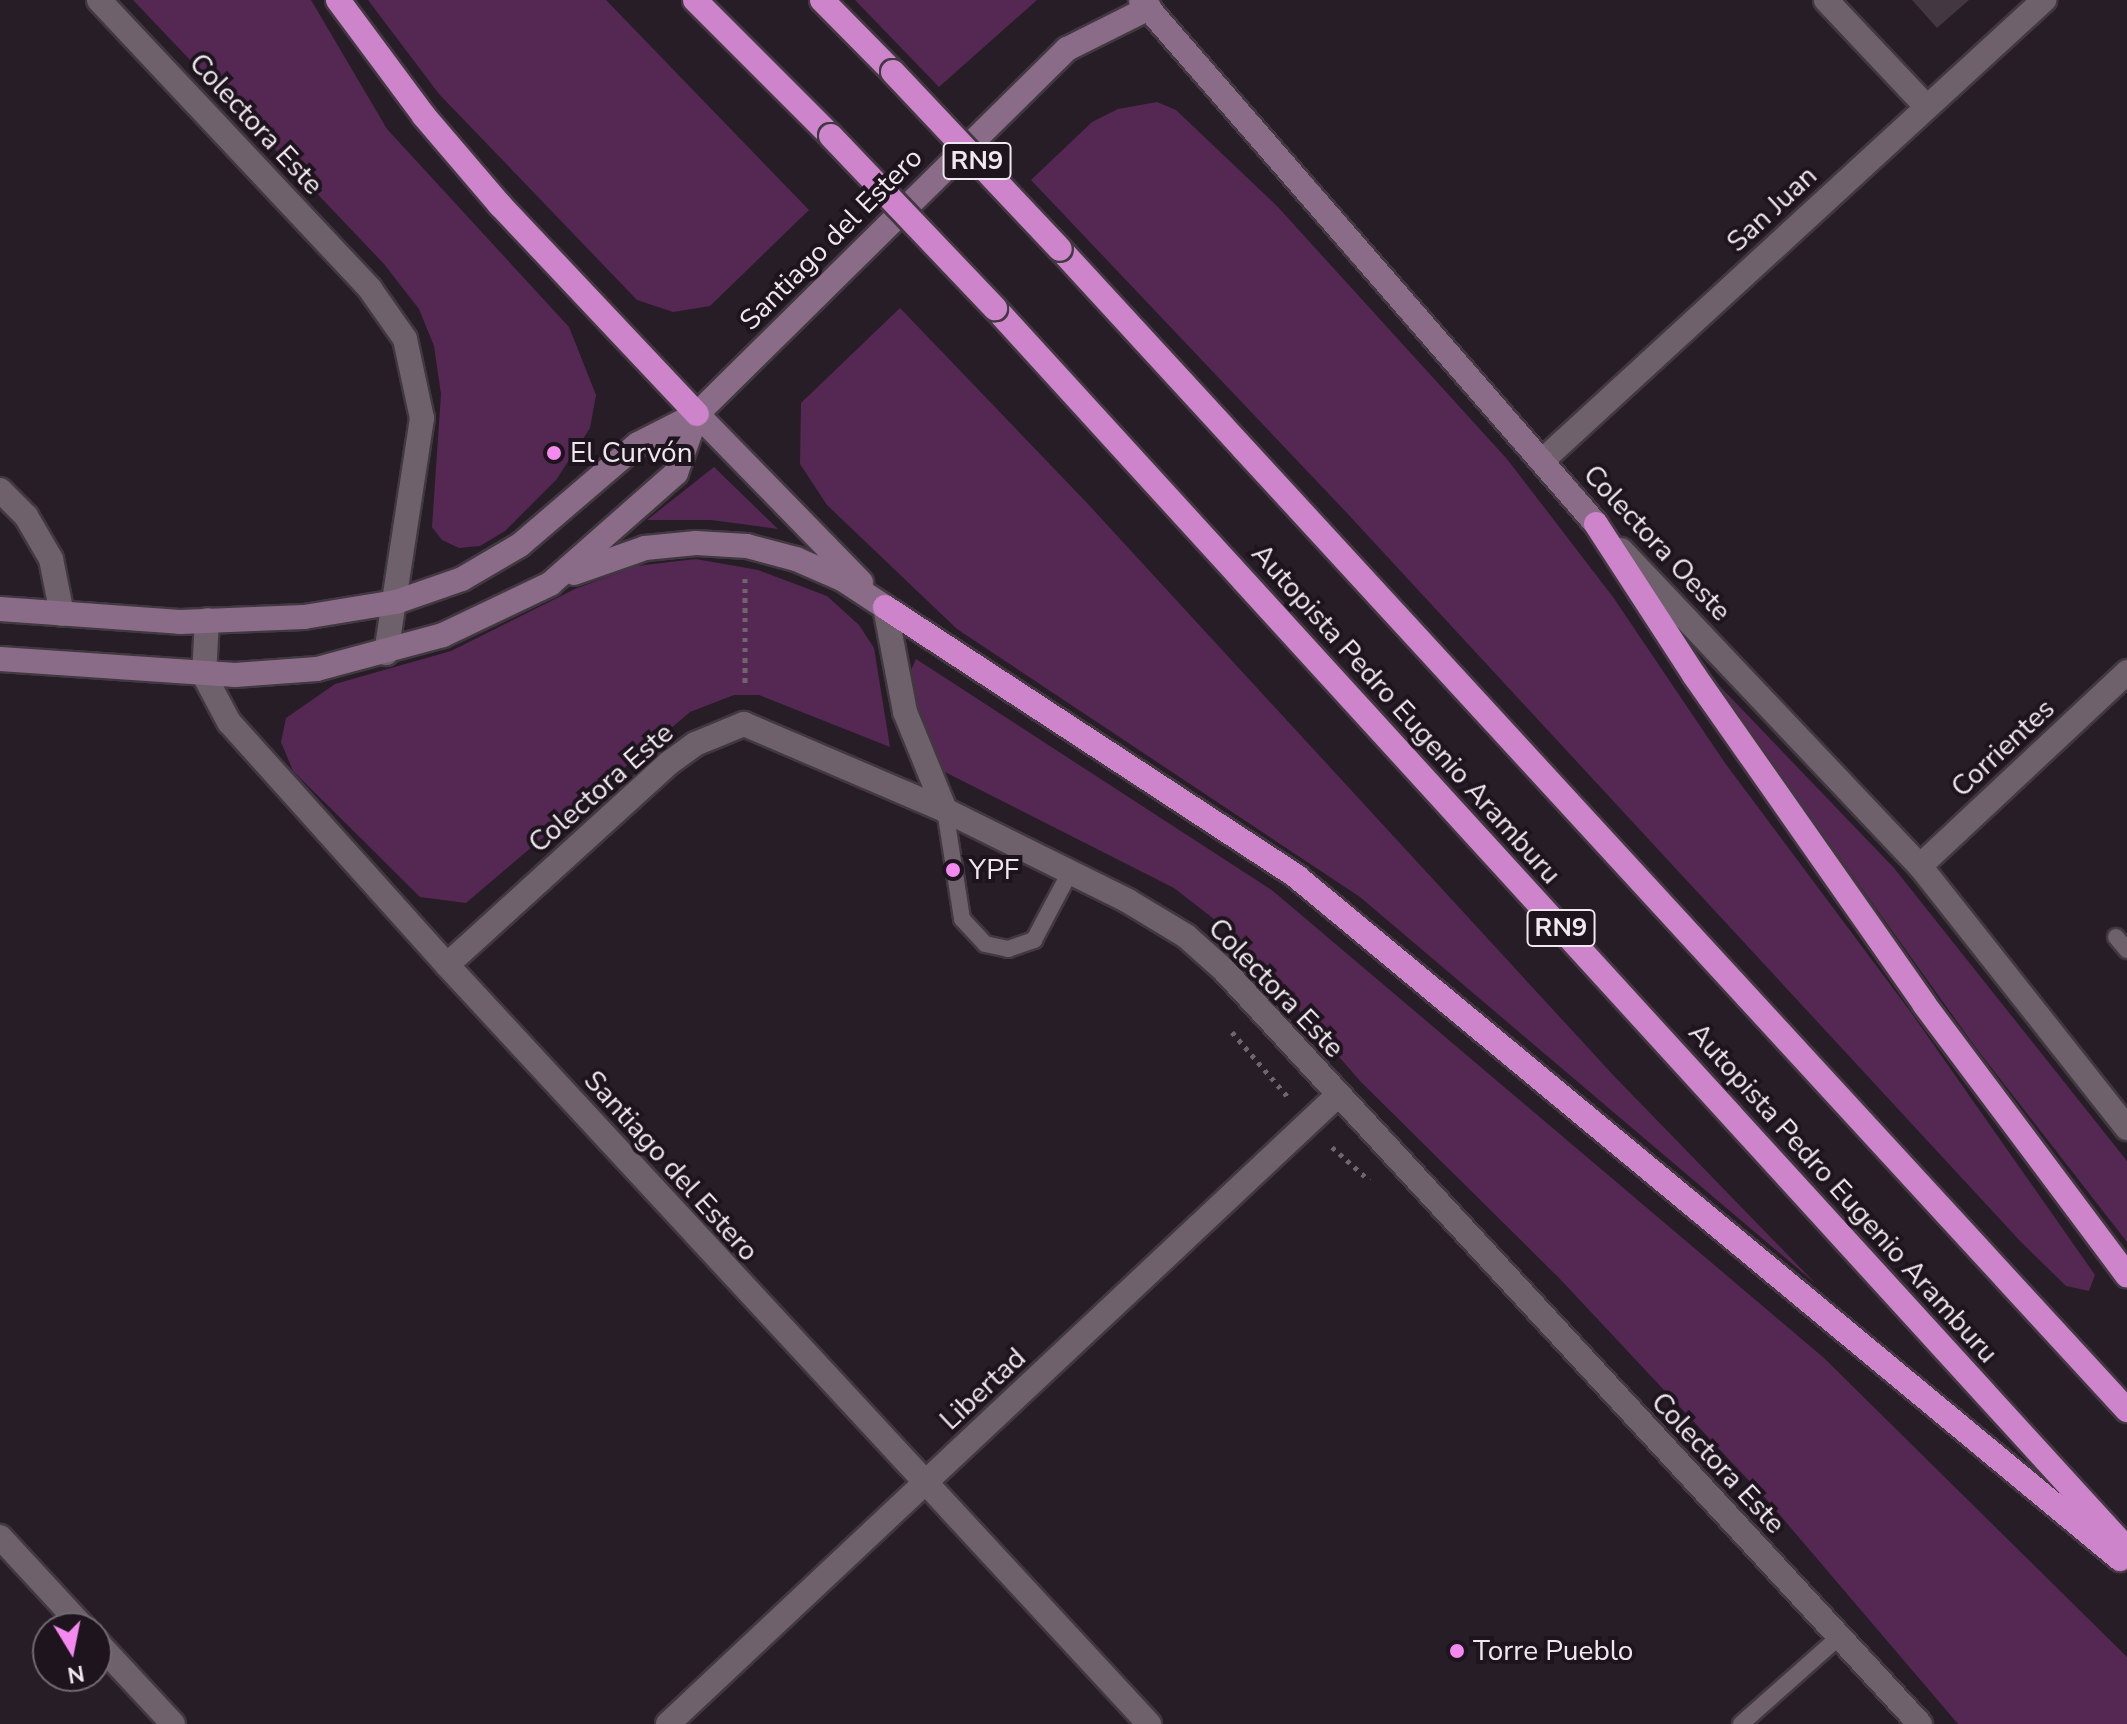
<!DOCTYPE html>
<html>
<head>
<meta charset="utf-8">
<style>
  body { margin:0 }
  #map { position:relative; width:2127px; height:1724px; overflow:hidden; background:#271d26; font-family:"Nunito Sans",sans-serif }
  div>[style] { position:absolute }
  .green>* { inset:0; background:#542852 }
  .building>* { inset:0; background:#433742 }
  .path>* { height:5px; margin-top:-2.5px; transform-origin:0; background:repeating-linear-gradient(90deg,#6e656d 0 4px,transparent 0 10px) }
  .roads { filter:drop-shadow(2px 0 #413840) drop-shadow(-2px 0 #413840) drop-shadow(0 2px #413840) drop-shadow(0 -2px #413840) }
  .service>* { height:16px; margin:-8px; padding:0 8px; transform-origin:8px; border-radius:8px; background:#6e616c }
  .minor>* { height:24px; margin:-12px; padding:0 12px; transform-origin:12px; border-radius:12px; background:#6e616c }
  .tertiary>* { height:24px; margin:-12px; padding:0 12px; transform-origin:12px; border-radius:12px; background:#6e616c }
  .secondary>* { height:24px; margin:-12px; padding:0 12px; transform-origin:12px; border-radius:12px; background:#8b6c88 }
  .motorway>* { height:24px; margin:-12px; padding:0 12px; transform-origin:12px; border-radius:12px; background:#ce84ca }
  .bridges { filter:drop-shadow(2px 0 #413840) drop-shadow(-2px 0 #413840) drop-shadow(0 2px #413840) drop-shadow(0 -2px #413840) }
  .motorway-bridge>* { height:24px; margin:-12px; padding:0 12px; transform-origin:12px; border-radius:12px; background:#ce84ca }
  .dots>* { width:22px; height:22px; translate:-50% -50%; box-sizing:border-box; border:4px solid #1d141d; border-radius:50% }
  span { translate:-50% -50%; white-space:nowrap; text-align:center; line-height:1.15; -webkit-text-stroke:8px #1d141d; paint-order:stroke }
  .shield-label span { padding:2px 6px; background:#1d141d; border:2px solid; border-radius:6px; -webkit-text-stroke-width:0 }
  .shield-label { font-size:26px; color:#efe8ee; font-weight:700 }
  .street-label { font-size:28px; color:#efe8ee }
  .poi-label { font-size:28px; color:#efe8ee }
  .left { translate:0 -50%; text-align:left }
  .north { position:absolute; left:32px; top:1612px; width:80px; height:80px; box-sizing:border-box; background:#1d141d; border:2px solid #716971; border-radius:50%; rotate:170deg; font-size:22px; font-weight:700; line-height:32px; text-align:center; color:#efe8ee }
  .north::after { content:''; display:block; margin:auto; width:28px; height:36px; background:#f489f0; clip-path:polygon(50% 0,100% 100%,50% 72%,0 100%) }
</style>
</head>
<body>
<div id="map">
  <div class="green">
    <i style="clip-path:polygon(133px 0,311px 0,387px 129px,569px 327px,596px 395px,590px 428px,556px 480px,505px 531px,480px 546px,459px 548px,442px 540px,432px 527px,441px 394px,434px 346px,419px 309px,384px 264px)"></i>
    <i style="clip-path:polygon(368px 0,606px 0,809px 210px,710px 306px,673px 312px,637px 300px,439px 94px)"></i>
    <i style="clip-path:polygon(855px 0,1037px 0,939px 87px)"></i>
    <i style="clip-path:polygon(1157px 102px,1176px 110px,1277px 206px,1507px 459px,1613px 597px,1725px 763px,1910px 1011px,2095px 1275px,2089px 1291px,2066px 1286px,2021px 1242px,1346px 512px,1031px 180px,1092px 122px,1118px 109px)"></i>
    <i style="clip-path:polygon(900px 308px,1087px 503px,1614px 1076px,1816px 1284px,1360px 897px,957px 629px,827px 505px,800px 464px,801px 403px)"></i>
    <i style="clip-path:polygon(714px 467px,778px 529px,711px 520px,647px 520px)"></i>
    <i style="clip-path:polygon(696px 559px,758px 570px,827px 596px,859px 625px,874px 648px,890px 747px,759px 695px,734px 695px,690px 712px,466px 903px,420px 897px,293px 771px,281px 742px,286px 718px,335px 684px,451px 651px,575px 589px,636px 566px)"></i>
    <i style="clip-path:polygon(916px 659px,1273px 891px,1824px 1358px,2127px 1657px,2127px 1724px,1958px 1724px,1767px 1500px,1560px 1279px,1360px 1081px,1232px 933px,1174px 888px,941px 770px,924px 749px,908px 677px)"></i>
    <i style="clip-path:polygon(1709px 675px,1894px 868px,2127px 1161px,2127px 1242px,1976px 1048px)"></i>
  </div>
  <div class="building">
    <i style="clip-path:polygon(1912px 0,1969px 0,1937px 28px)"></i>
  </div>
  <div class="path">
    <i style="left:745px;top:578px;width:106px;rotate:90deg"></i>
    <i style="left:1232px;top:1032px;width:86px;rotate:49.3deg"></i>
    <i style="left:1332px;top:1147px;width:50px;rotate:41.7deg"></i>
  </div>
  <div class="roads">
    <div class="service">
      <i style="left:945px;top:810px;width:110px;rotate:81.1deg"></i>
      <i style="left:962px;top:919px;width:34px;rotate:47deg"></i>
      <i style="left:985px;top:944px;width:24px;rotate:12deg"></i>
      <i style="left:1008px;top:949px;width:28px;rotate:-19deg"></i>
      <i style="left:1034px;top:940px;width:77px;rotate:-62.1deg"></i>
      <i style="left:2116px;top:937px;width:17px;rotate:50deg"></i>
      <i style="left:1741px;top:1724px;width:130px;rotate:-41.6deg"></i>
    </div>
    <div class="minor">
      <i style="left:1826px;top:0;width:147px;rotate:46.7deg"></i>
      <i style="left:1542px;top:461px;width:682px;rotate:-42.56deg"></i>
      <i style="left:0;top:490px;width:37px;rotate:45deg"></i>
      <i style="left:26px;top:516px;width:50px;rotate:59.8deg"></i>
      <i style="left:51px;top:559px;width:56px;rotate:78.7deg"></i>
      <i style="left:1920px;top:866px;width:284px;rotate:-43.1deg"></i>
      <i style="left:447px;top:965px;width:1034px;rotate:47.23deg"></i>
      <i style="left:0;top:1537px;width:124px;rotate:47.3deg"></i>
      <i style="left:96px;top:1641px;width:113px;rotate:47.1deg"></i>
      <i style="left:668px;top:1724px;width:919px;rotate:-43.19deg"></i>
    </div>
    <div class="tertiary">
      <i style="left:99px;top:0;width:396px;rotate:46.8deg"></i>
      <i style="left:370px;top:289px;width:61px;rotate:55deg"></i>
      <i style="left:405px;top:339px;width:81px;rotate:77.9deg"></i>
      <i style="left:422px;top:418px;width:238px;rotate:98.7deg"></i>
      <i style="left:1621px;top:550px;width:435px;rotate:46.6deg"></i>
      <i style="left:1920px;top:866px;width:334px;rotate:51.7deg"></i>
      <i style="left:885px;top:607px;width:107px;rotate:79.2deg"></i>
      <i style="left:905px;top:712px;width:106px;rotate:67.8deg"></i>
      <i style="left:207px;top:620px;width:55px;rotate:93.1deg"></i>
      <i style="left:204px;top:675px;width:53px;rotate:62deg"></i>
      <i style="left:229px;top:722px;width:326px;rotate:48.1deg"></i>
      <i style="left:447px;top:965px;width:300px;rotate:-42.3deg"></i>
      <i style="left:669px;top:763px;width:32px;rotate:-36deg"></i>
      <i style="left:695px;top:744px;width:53px;rotate:-22.2deg"></i>
      <i style="left:744px;top:724px;width:219px;rotate:23.2deg"></i>
      <i style="left:945px;top:810px;width:204px;rotate:26.4deg"></i>
      <i style="left:1128px;top:901px;width:68px;rotate:31.1deg"></i>
      <i style="left:1186px;top:936px;width:51px;rotate:41.8deg"></i>
      <i style="left:1224px;top:970px;width:1026px;rotate:47.29deg"></i>
    </div>
    <div class="secondary">
      <i style="left:1141px;top:0;width:694px;rotate:49.03deg"></i>
      <i style="left:697px;top:414px;width:235px;rotate:45.7deg"></i>
      <i style="left:574px;top:573px;width:75px;rotate:-19.4deg"></i>
      <i style="left:645px;top:548px;width:51px;rotate:-5.6deg"></i>
      <i style="left:696px;top:543px;width:51px;rotate:3.4deg"></i>
      <i style="left:747px;top:546px;width:51px;rotate:14.9deg"></i>
      <i style="left:796px;top:559px;width:50px;rotate:23.5deg"></i>
      <i style="left:842px;top:579px;width:51px;rotate:33.1deg"></i>
      <i style="left:0;top:609px;width:180px;rotate:4.1deg"></i>
      <i style="left:180px;top:622px;width:124px;rotate:-2.3deg"></i>
      <i style="left:304px;top:617px;width:93px;rotate:-9.3deg"></i>
      <i style="left:396px;top:602px;width:70px;rotate:-19.2deg"></i>
      <i style="left:462px;top:579px;width:67px;rotate:-30.4deg"></i>
      <i style="left:520px;top:545px;width:155px;rotate:-40.6deg"></i>
      <i style="left:638px;top:444px;width:66px;rotate:-27deg"></i>
      <i style="left:697px;top:414px;width:520px;rotate:-44.61deg"></i>
      <i style="left:1067px;top:49px;width:92px;rotate:-26.6deg"></i>
      <i style="left:0;top:659px;width:236px;rotate:3.9deg"></i>
      <i style="left:235px;top:675px;width:82px;rotate:-4.2deg"></i>
      <i style="left:317px;top:669px;width:131px;rotate:-15.1deg"></i>
      <i style="left:443px;top:635px;width:119px;rotate:-25.5deg"></i>
      <i style="left:550px;top:584px;width:168px;rotate:-41.4deg"></i>
      <i style="left:676px;top:473px;width:63px;rotate:-70.4deg"></i>
    </div>
    <div class="motorway">
      <i style="left:338px;top:0;width:144px;rotate:53.4deg"></i>
      <i style="left:424px;top:116px;width:117px;rotate:49.5deg"></i>
      <i style="left:500px;top:205px;width:287px;rotate:46.7deg"></i>
      <i style="left:695px;top:0;width:192px;rotate:45deg"></i>
      <i style="left:822px;top:0;width:101px;rotate:45.4deg"></i>
      <i style="left:1060px;top:249px;width:1577px;rotate:47.42deg"></i>
      <i style="left:995px;top:308px;width:1680px;rotate:47.63deg"></i>
      <i style="left:1596px;top:524px;width:180px;rotate:57deg"></i>
      <i style="left:1694px;top:675px;width:401px;rotate:55deg"></i>
      <i style="left:1924px;top:1004px;width:339px;rotate:53.2deg"></i>
      <i style="left:885px;top:607px;width:493px;rotate:33.2deg"></i>
      <i style="left:1297px;top:877px;width:1069px;rotate:39.65deg"></i>
    </div>
  </div>
  <div class="bridges">
    <div class="motorway-bridge">
      <i style="left:893px;top:72px;width:243px;rotate:46.7deg"></i>
      <i style="left:831px;top:136px;width:238px;rotate:46.4deg"></i>
    </div>
  </div>
  <div class="dots">
    <i style="left:554px;top:453px;background:#f489f0"></i>
    <i style="left:953px;top:870px;background:#f489f0"></i>
    <i style="left:1457px;top:1651px;background:#f489f0"></i>
  </div>
  <div class="shield-label">
    <span style="left:977px;top:161px">RN9</span>
    <span style="left:1561px;top:928px">RN9</span>
  </div>
  <div class="street-label">
    <span style="left:256px;top:124px;rotate:47deg">Colectora Este</span>
    <span style="left:1772px;top:209px;rotate:-43deg">San Juan</span>
    <span style="left:831px;top:239px;rotate:-45deg">Santiago del Estero</span>
    <span style="left:1657px;top:543px;rotate:47deg">Colectora Oeste</span>
    <span style="left:1406px;top:714px;rotate:48deg">Autopista Pedro Eugenio Aramburu</span>
    <span style="left:2003px;top:748px;rotate:-43deg">Corrientes</span>
    <span style="left:601px;top:788px;rotate:-41deg">Colectora Este</span>
    <span style="left:1276px;top:988px;rotate:46deg">Colectora Este</span>
    <span style="left:671px;top:1166px;rotate:48deg">Santiago del Estero</span>
    <span style="left:1843px;top:1193px;rotate:48deg">Autopista Pedro Eugenio Aramburu</span>
    <span style="left:983px;top:1389px;rotate:-43deg">Libertad</span>
    <span style="left:1718px;top:1463px;rotate:47deg">Colectora Este</span>
  </div>
  <div class="poi-label">
    <span class="left" style="left:570px;top:453px">El Curvón</span>
    <span class="left" style="left:969px;top:870px">YPF</span>
    <span class="left" style="left:1473px;top:1651px">Torre Pueblo</span>
  </div>
  <div class="north">N</div>
</div>
</body>
</html>
